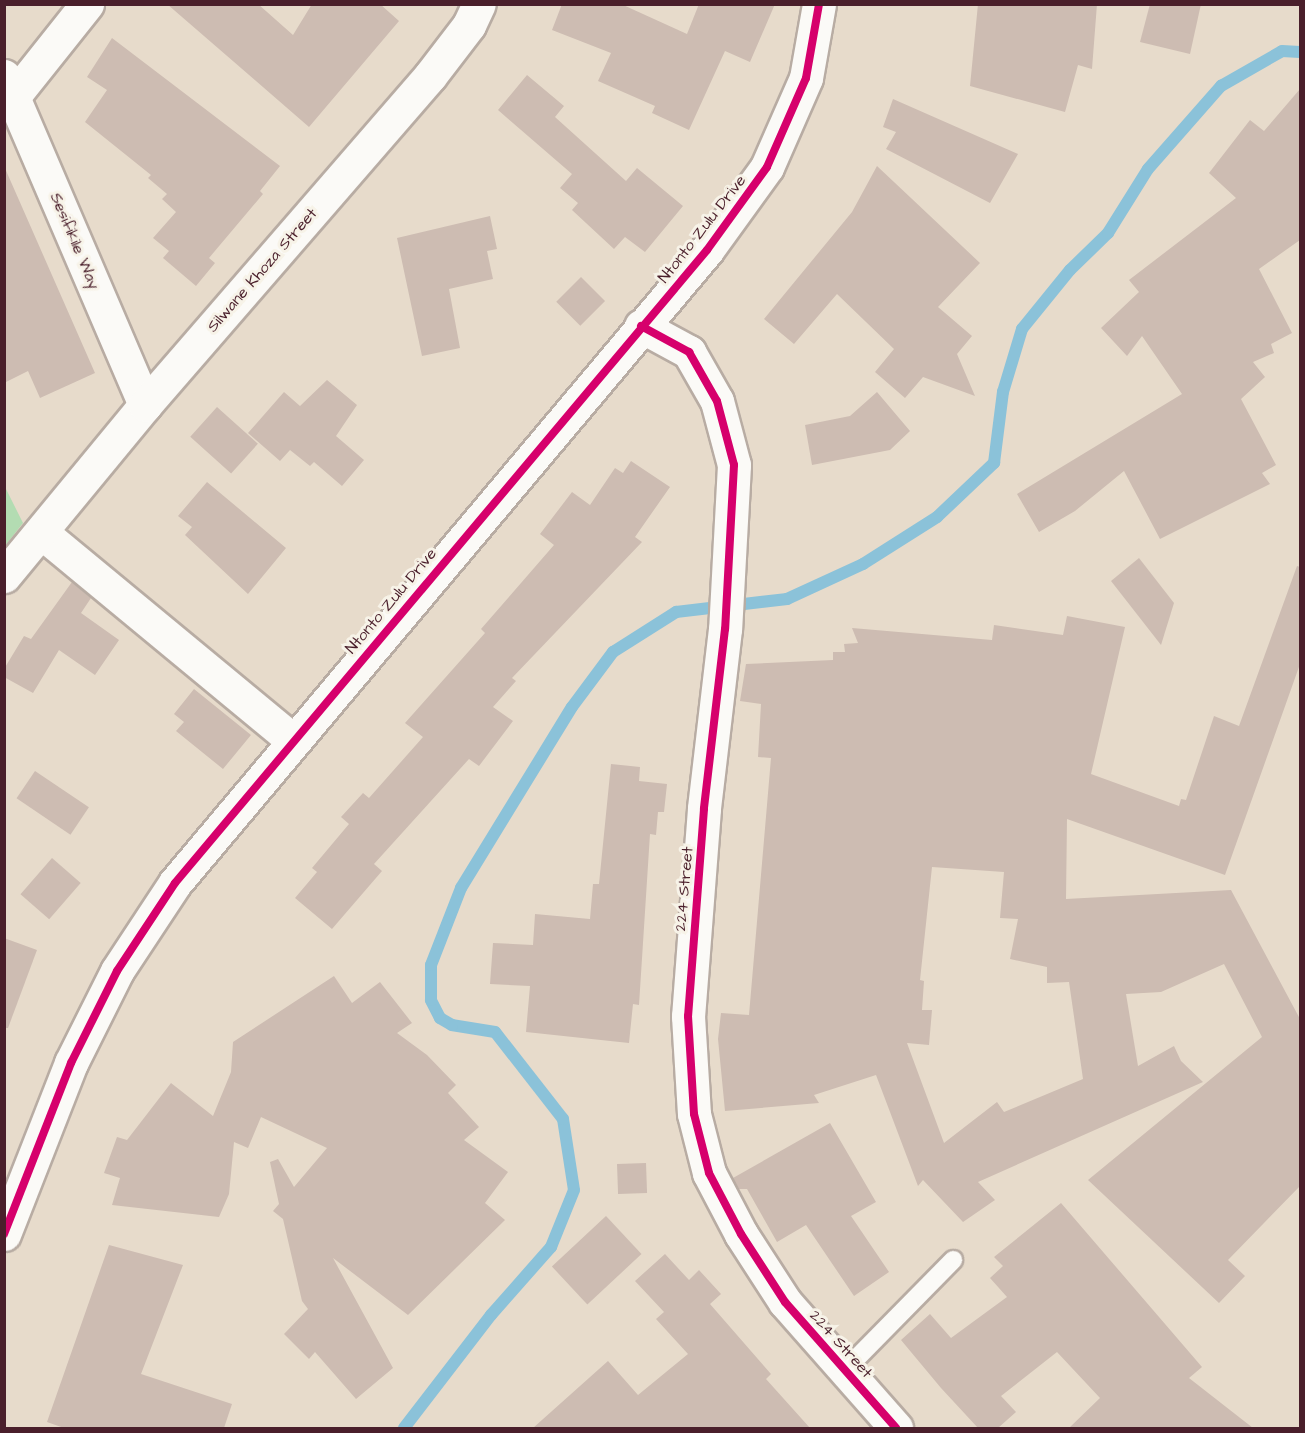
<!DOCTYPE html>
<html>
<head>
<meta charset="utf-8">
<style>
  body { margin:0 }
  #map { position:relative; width:1305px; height:1433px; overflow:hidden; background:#e7dbcb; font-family:"Architects Daughter",sans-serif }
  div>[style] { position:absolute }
  .green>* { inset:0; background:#b3dcb2 }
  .stream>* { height:12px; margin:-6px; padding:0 6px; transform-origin:6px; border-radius:6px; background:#8bc2d9 }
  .building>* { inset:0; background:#cdbcb2; transform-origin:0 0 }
  .roads { filter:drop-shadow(2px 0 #b8aca3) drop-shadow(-2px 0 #b8aca3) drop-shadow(0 2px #b8aca3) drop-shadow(0 -2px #b8aca3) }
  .service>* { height:18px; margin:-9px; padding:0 9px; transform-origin:9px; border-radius:9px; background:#fbfaf7 }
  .minor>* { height:33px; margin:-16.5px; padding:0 16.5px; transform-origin:16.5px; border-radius:16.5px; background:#fbfaf7 }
  .cycleway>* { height:8px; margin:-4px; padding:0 4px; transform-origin:4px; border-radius:4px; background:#d6006c }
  span { translate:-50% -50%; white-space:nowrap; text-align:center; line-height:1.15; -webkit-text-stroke:6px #f7f3e8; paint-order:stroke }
  .street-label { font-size:16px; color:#4a1f2b }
  .frame { position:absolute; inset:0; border:6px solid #4a1f2b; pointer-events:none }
</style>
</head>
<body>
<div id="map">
  <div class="green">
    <i style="clip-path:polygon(4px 485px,23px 523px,5px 546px,4px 546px)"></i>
  </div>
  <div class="stream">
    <i style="left:404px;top:1428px;width:143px;rotate:-52.4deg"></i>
    <i style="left:491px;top:1315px;width:91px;rotate:-48.6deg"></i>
    <i style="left:551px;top:1247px;width:61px;rotate:-68deg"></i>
    <i style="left:574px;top:1190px;width:72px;rotate:-98.8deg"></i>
    <i style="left:563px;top:1119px;width:110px;rotate:-128deg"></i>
    <i style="left:495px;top:1032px;width:44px;rotate:-170.8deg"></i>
    <i style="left:452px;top:1025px;width:14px;rotate:-150deg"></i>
    <i style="left:440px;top:1018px;width:20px;rotate:-117deg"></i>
    <i style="left:431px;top:1000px;width:35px;rotate:-90deg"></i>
    <i style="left:431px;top:965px;width:83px;rotate:-68.7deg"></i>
    <i style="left:461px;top:888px;width:212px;rotate:-58.5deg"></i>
    <i style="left:572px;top:707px;width:69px;rotate:-53.3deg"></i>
    <i style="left:613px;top:652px;width:75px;rotate:-32.4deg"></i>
    <i style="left:676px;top:612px;width:112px;rotate:-6.7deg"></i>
    <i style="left:787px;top:599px;width:84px;rotate:-24.7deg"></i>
    <i style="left:863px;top:564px;width:88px;rotate:-32.4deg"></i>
    <i style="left:937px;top:517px;width:79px;rotate:-43.5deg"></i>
    <i style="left:994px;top:463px;width:72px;rotate:-82.8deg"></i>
    <i style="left:1003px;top:392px;width:66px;rotate:-73.2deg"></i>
    <i style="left:1022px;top:329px;width:76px;rotate:-50.9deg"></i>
    <i style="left:1070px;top:270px;width:53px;rotate:-44.2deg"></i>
    <i style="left:1108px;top:233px;width:75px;rotate:-58deg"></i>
    <i style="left:1148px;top:169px;width:111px;rotate:-48.7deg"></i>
    <i style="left:1221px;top:86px;width:70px;rotate:-29.8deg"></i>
    <i style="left:1282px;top:51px;width:18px;rotate:3deg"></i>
  </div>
  <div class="building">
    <i style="clip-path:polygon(167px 4px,258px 4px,293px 35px,312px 4px,380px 4px,399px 21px,309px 127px)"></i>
    <i style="clip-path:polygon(562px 4px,621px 4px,687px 34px,699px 4px,775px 4px,750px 62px,725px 51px,689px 130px,652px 113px,655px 106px,598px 81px,611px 53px,552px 30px)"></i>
    <i style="clip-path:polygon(978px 4px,1097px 4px,1092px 69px,1078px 65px,1065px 112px,970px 86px)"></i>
    <i style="clip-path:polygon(1150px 4px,1201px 4px,1190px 54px,1140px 42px)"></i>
    <i style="clip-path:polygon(112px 38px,280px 166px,260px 191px,263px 194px,209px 258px,215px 263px,196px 286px,163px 258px,169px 251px,153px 238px,176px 212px,162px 199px,167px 194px,148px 178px,151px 175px,85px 122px,107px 90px,87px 77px)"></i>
    <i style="clip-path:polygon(527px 75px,564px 106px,555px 117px,626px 181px,637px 168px,683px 206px,645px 252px,625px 237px,614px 249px,572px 210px,578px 203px,560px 188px,572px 174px,498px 110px)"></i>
    <i style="clip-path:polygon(1300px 89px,1300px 240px,1259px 269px,1292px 333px,1271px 344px,1274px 353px,1253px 362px,1265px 377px,1241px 399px,1276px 465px,1262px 473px,1270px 484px,1160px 539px,1124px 471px,1075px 511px,1039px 532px,1017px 494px,1182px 394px,1142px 336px,1127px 356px,1101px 328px,1139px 292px,1129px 280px,1236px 198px,1209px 173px,1250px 120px,1264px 131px)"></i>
    <i style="clip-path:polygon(893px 99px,1018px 154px,990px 203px,886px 149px,896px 132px,883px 127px)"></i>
    <i style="clip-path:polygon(4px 166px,95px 373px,40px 398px,28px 371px,4px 383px)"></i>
    <i style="clip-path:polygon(877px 166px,980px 263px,938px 307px,972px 336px,957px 354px,975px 396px,923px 377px,905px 398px,875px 372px,894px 349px,837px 294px,794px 344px,764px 319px,852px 212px)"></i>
    <i style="clip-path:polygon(490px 216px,497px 249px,487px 251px,493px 279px,449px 289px,460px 348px,422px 356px,397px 238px)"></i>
    <i style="left:581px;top:277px;width:34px;height:35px;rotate:45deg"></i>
    <i style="clip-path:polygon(327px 380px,357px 405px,336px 436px,364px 460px,342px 486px,314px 462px,310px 466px,290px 450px,280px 461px,248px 433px,284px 392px,300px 406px)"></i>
    <i style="clip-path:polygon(877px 392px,910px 431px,890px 450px,812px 465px,805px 425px,850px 416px)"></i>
    <i style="left:217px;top:407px;width:55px;height:40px;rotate:42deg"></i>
    <i style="clip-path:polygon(631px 461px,670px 487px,635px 537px,642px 542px,512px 678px,516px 681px,493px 707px,513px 721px,479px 766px,469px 759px,374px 864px,382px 871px,332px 929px,295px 898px,317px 872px,312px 868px,349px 824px,341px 817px,363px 793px,369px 798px,423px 737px,405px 723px,485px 633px,481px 629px,554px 545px,540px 534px,572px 492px,590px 505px,615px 468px,623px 473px)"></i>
    <i style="clip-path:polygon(207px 482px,286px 548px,248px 594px,185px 535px,192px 527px,178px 516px)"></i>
    <i style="clip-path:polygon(1139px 558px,1174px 603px,1161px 645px,1111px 581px)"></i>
    <i style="clip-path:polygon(evenodd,1297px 566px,1300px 567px,1300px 664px,1225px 875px,1067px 819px,1066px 899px,1231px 890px,1300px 1019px,1300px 1186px,1228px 1260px,1245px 1276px,1219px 1303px,1088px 1180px,1262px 1037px,1224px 964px,1161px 992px,1126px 994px,1138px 1066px,1174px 1046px,1181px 1061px,1203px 1082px,978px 1182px,995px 1200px,963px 1222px,923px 1180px,918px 1186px,876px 1075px,814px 1095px,819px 1103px,725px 1111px,718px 1039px,721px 1013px,749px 1015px,771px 758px,758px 757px,761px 704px,740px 701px,746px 664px,833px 660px,833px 652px,845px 652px,844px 644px,858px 643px,852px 628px,992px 640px,994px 625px,1063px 635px,1067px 616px,1125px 627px,1091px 774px,1179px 806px,1181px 799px,1186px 800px,1214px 716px,1239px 726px,1297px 566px,932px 867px,1004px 872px,1000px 918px,1018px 919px,1010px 959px,1047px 967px,1047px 983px,1069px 982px,1083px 1079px,1004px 1112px,997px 1102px,944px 1143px,907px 1043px,929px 1045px,932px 1010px,922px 1010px,924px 981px,920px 980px,932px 867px)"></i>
    <i style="clip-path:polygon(72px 582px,91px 598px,81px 613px,119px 640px,95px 675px,59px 650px,33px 693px,4px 677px,4px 669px,24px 636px,31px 639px)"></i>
    <i style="clip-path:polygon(194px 689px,251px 735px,223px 769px,176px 731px,184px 722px,174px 714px)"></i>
    <i style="clip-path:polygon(611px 764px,640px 767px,639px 781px,667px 784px,664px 812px,658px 812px,656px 835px,650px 834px,639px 1005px,633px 1004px,629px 1043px,526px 1032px,530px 986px,490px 984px,493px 943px,533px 945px,535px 914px,590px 919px,593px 884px,599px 884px)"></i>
    <i style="left:35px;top:771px;width:65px;height:33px;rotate:34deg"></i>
    <i style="left:52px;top:858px;width:38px;height:48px;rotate:41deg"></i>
    <i style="clip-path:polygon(4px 938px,37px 950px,8px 1028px,4px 1028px)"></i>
    <i style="clip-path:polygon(334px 976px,352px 1003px,380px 982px,412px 1023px,397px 1033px,427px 1055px,456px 1085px,448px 1093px,479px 1127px,464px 1140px,508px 1172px,485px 1203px,505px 1220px,408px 1315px,333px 1258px,393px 1368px,356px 1399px,315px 1352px,309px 1359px,284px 1334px,308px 1309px,302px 1301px,283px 1219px,273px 1211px,279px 1204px,270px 1162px,278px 1159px,294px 1187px,327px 1148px,261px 1117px,248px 1148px,234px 1142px,229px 1194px,219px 1217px,112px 1205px,120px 1178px,104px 1173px,117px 1137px,127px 1140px,171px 1083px,213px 1116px,231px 1072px,233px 1042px)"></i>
    <i style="clip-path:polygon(830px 1123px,876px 1202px,851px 1216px,889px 1272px,854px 1296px,806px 1225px,777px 1242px,747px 1189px,739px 1189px,733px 1178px)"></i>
    <i style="left:646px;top:1163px;width:30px;height:29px;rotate:88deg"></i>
    <i style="clip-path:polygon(1061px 1203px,1202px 1367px,1189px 1378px,1253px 1428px,1069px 1428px,1100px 1398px,1057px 1352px,1001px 1396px,1016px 1412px,998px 1428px,978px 1428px,941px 1388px,901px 1340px,930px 1314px,951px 1338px,1007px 1297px,990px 1278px,1003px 1266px,994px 1257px)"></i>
    <i style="left:606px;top:1216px;width:52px;height:74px;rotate:47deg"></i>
    <i style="clip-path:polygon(109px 1245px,183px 1265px,141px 1374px,232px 1404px,224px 1428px,64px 1428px,47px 1422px)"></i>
    <i style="clip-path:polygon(665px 1254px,689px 1280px,699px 1270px,721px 1294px,710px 1304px,771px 1374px,766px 1379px,810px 1428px,533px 1428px,608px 1361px,638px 1395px,688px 1354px,656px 1319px,664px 1312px,635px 1281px)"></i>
  </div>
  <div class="roads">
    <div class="service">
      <i style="left:846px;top:1369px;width:153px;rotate:-45.5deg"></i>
    </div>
    <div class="minor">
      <i style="left:4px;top:76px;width:358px;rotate:66.8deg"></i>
      <i style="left:13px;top:97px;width:119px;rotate:-51.5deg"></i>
      <i style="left:641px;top:326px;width:55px;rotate:28.4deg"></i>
      <i style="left:689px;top:352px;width:56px;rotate:60.3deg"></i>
      <i style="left:717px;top:401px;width:66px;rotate:75.1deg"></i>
      <i style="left:734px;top:465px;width:164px;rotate:93.1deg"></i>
      <i style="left:725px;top:629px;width:181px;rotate:96.7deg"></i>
      <i style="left:704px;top:809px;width:208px;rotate:94.4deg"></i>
      <i style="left:688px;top:1016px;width:98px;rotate:86.5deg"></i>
      <i style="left:694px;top:1114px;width:61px;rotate:75.7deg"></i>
      <i style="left:709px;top:1173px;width:69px;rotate:62.3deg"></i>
      <i style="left:741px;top:1234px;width:81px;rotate:57.1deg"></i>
      <i style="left:785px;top:1302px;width:168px;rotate:48.6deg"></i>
      <i style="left:41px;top:532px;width:326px;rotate:39.6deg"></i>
      <i style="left:4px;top:576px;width:222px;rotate:-50.5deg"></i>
      <i style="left:145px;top:405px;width:435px;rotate:-49.1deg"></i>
      <i style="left:430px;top:76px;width:64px;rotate:-52.6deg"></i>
      <i style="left:469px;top:25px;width:23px;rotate:-65deg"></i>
      <i style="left:4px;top:1234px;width:184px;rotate:-68.6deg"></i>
      <i style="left:71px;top:1063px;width:103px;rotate:-63.4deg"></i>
      <i style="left:117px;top:971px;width:105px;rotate:-56.6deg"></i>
      <i style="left:175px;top:883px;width:827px;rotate:-49.95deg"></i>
      <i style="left:707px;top:250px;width:102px;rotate:-54.1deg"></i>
      <i style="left:767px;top:167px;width:97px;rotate:-66.3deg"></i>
      <i style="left:806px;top:78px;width:75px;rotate:-80deg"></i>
    </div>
  </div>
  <div class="cycleway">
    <i style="left:641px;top:326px;width:55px;rotate:28.4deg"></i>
    <i style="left:689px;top:352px;width:56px;rotate:60.3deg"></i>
    <i style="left:717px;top:401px;width:66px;rotate:75.1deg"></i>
    <i style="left:734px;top:465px;width:164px;rotate:93.1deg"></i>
    <i style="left:725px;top:629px;width:181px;rotate:96.7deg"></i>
    <i style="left:704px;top:809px;width:208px;rotate:94.4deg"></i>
    <i style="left:688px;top:1016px;width:98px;rotate:86.5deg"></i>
    <i style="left:694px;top:1114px;width:61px;rotate:75.7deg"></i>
    <i style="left:709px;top:1173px;width:69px;rotate:62.3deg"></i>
    <i style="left:741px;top:1234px;width:81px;rotate:57.1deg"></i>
    <i style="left:785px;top:1302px;width:168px;rotate:48.6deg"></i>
    <i style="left:4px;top:1234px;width:184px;rotate:-68.6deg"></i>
    <i style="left:71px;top:1063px;width:103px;rotate:-63.4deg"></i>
    <i style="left:117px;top:971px;width:105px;rotate:-56.6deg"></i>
    <i style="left:175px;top:883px;width:827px;rotate:-49.95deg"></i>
    <i style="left:707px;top:250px;width:102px;rotate:-54.1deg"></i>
    <i style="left:767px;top:167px;width:97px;rotate:-66.3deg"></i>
    <i style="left:806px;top:78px;width:75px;rotate:-80deg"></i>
  </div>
  <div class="street-label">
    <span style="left:702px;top:229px;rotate:-52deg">Ntonto Zulu Drive</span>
    <span style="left:75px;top:241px;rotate:67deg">Sesifikile Way</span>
    <span style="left:262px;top:270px;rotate:-49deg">Silwane Khoza Street</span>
    <span style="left:391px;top:601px;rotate:-50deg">Ntonto Zulu Drive</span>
    <span style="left:684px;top:889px;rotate:-85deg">224 Street</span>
    <span style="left:841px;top:1344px;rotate:48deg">224 Street</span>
  </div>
  <div class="frame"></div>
</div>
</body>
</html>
